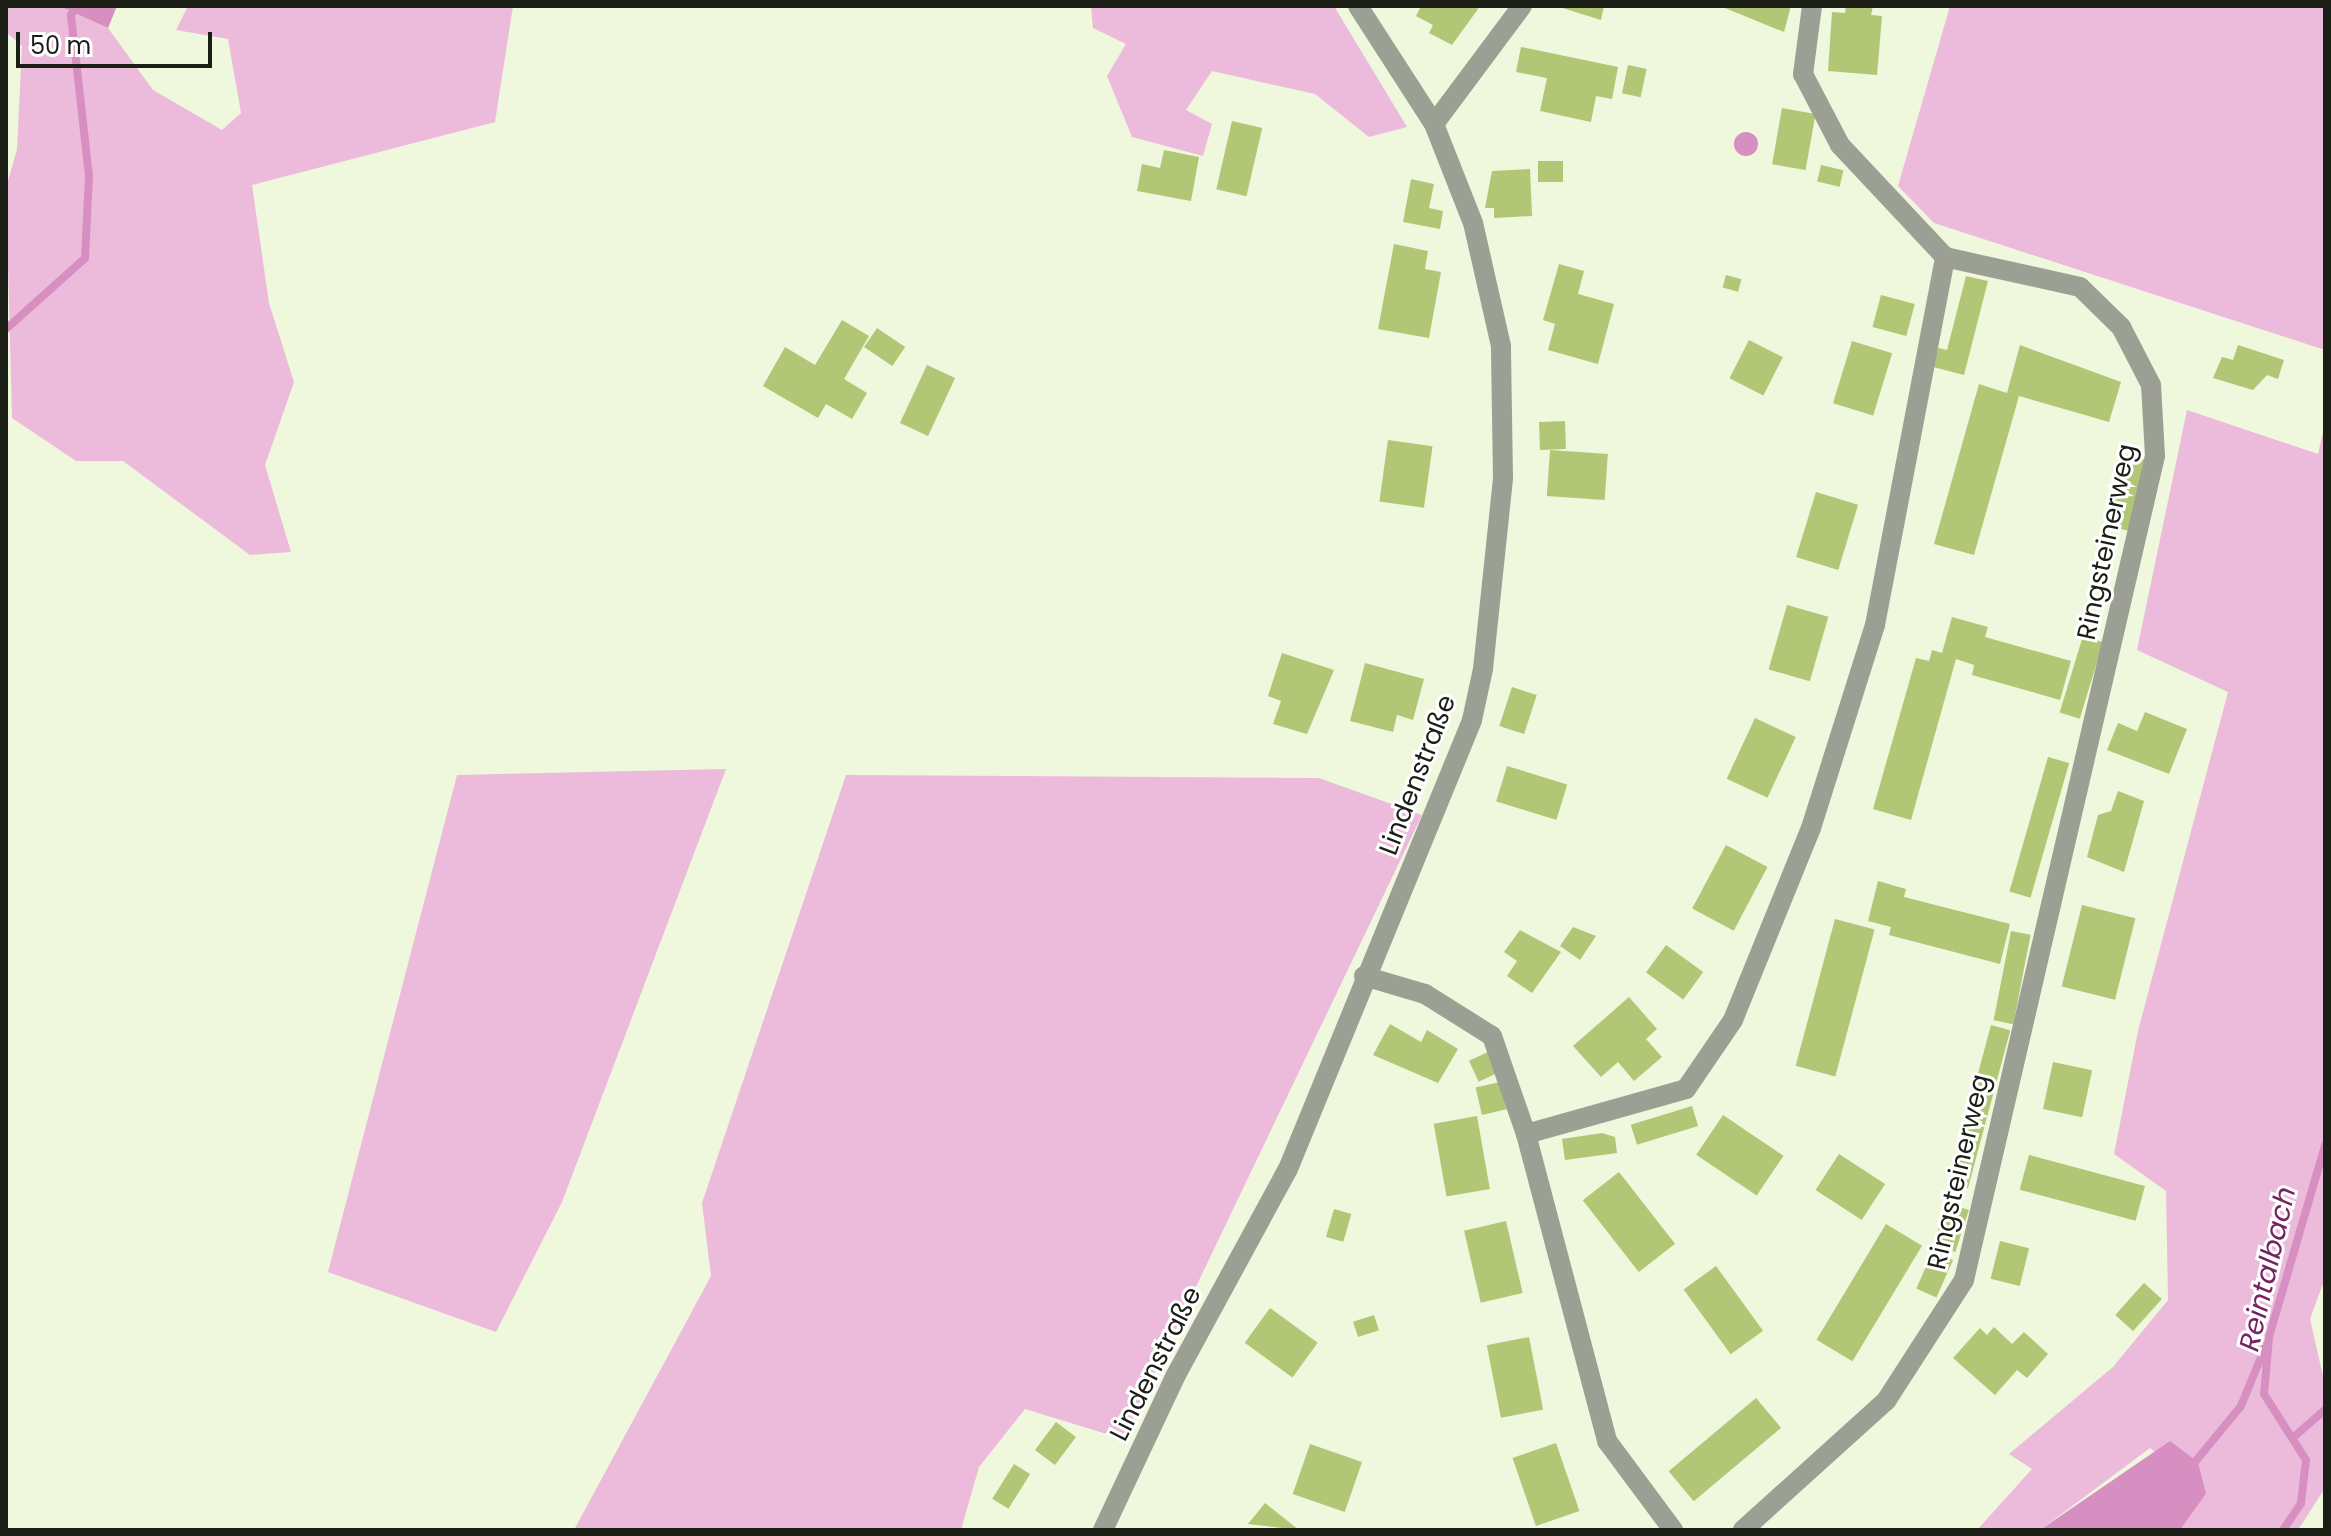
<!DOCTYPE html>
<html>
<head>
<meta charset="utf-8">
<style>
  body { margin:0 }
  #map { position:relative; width:2331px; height:1536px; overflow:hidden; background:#eff7dd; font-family:Poppins,sans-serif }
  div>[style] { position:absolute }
  .green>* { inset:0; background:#ecbbdc }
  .water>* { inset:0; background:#d78fc2 }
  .round { border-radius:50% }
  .stream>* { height:8px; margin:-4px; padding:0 4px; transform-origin:4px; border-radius:4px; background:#d78fc2 }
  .building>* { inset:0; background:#b1c775; transform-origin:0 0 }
  .minor>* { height:20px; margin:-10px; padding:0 10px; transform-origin:10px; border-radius:10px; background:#9c9f94 }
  span { translate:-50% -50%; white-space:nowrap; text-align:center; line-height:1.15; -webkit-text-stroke:6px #fff; paint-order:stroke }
  .street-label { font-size:26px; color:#1b1e15 }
  .water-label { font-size:28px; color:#762263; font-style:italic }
  .frame { position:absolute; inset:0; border:8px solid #1b1e15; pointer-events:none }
  .scale { position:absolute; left:16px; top:32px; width:196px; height:36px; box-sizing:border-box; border:4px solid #1b1e15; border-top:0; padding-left:10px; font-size:24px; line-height:28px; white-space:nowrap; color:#1b1e15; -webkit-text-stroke:6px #fff; paint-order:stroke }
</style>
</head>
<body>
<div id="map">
  <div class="green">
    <i style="clip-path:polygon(6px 6px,59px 6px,108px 28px,153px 90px,222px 130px,241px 113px,228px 39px,176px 30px,188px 6px,513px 6px,495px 122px,252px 185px,269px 303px,294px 382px,265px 465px,291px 552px,250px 555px,123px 461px,76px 461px,12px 418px,6px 188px,17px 149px,22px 46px,6px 32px)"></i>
    <i style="clip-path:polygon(1091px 6px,1334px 6px,1407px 127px,1369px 137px,1315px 94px,1212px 71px,1186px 110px,1212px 124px,1203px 156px,1132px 137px,1107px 76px,1126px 44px,1093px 28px)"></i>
    <i style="clip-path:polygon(1950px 6px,2325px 6px,2325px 350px,1934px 223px,1898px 186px)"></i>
    <i style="clip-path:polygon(2187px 410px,2318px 454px,2325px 423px,2325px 1278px,2310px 1319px,2325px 1385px,2325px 1488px,2298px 1530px,2180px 1530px,2206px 1494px,2150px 1448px,2040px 1530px,1977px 1530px,2032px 1469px,2009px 1454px,2113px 1367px,2168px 1300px,2166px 1191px,2114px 1154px,2138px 1031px,2228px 692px,2137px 650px)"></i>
    <i style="clip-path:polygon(726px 769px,562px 1202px,496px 1332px,328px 1272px,457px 775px)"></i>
    <i style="clip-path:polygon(846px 775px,1319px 778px,1422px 815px,1123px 1439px,1025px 1409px,979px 1467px,961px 1530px,574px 1530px,711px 1276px,702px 1203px)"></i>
  </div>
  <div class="water">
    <i style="clip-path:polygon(59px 6px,117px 6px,108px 28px)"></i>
    <i class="round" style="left:1734px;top:132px;width:24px;height:24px"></i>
    <i style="clip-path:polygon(2170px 1441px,2198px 1462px,2206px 1494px,2180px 1530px,2040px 1530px)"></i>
  </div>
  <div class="stream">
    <i style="left:6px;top:329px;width:106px;rotate:-41.9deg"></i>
    <i style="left:85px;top:258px;width:82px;rotate:-87.2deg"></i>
    <i style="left:89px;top:176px;width:162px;rotate:-96.4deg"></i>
    <i style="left:71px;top:15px;width:11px;rotate:-56deg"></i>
    <i style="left:2296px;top:1435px;width:38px;rotate:-41deg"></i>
    <i style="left:2190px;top:1468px;width:80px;rotate:-50.6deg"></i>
    <i style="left:2241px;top:1406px;width:66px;rotate:-67.7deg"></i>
    <i style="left:2283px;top:1530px;width:32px;rotate:-56deg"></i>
    <i style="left:2301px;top:1503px;width:43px;rotate:-83.4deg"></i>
    <i style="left:2306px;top:1460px;width:78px;rotate:-122.5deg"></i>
    <i style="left:2264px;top:1394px;width:57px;rotate:-85deg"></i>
    <i style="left:2269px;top:1337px;width:200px;rotate:-73.7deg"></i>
  </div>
  <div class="building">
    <i style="clip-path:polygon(1421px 6px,1476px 6px,1478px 9px,1452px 45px,1429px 33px,1433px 25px,1416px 16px)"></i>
    <i style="clip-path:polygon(1556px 6px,1604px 6px,1601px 20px)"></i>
    <i style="clip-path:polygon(1720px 6px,1791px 6px,1784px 32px)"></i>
    <i style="clip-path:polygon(1846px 6px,1873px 6px,1871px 15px,1882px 16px,1877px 75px,1828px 71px,1832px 12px,1845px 13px)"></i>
    <i style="clip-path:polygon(1521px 47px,1618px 67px,1612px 99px,1596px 96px,1591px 122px,1540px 111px,1547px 78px,1516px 72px)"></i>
    <i style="left:1628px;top:65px;width:19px;height:29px;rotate:12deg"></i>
    <i style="left:1782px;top:108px;width:34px;height:57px;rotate:10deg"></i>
    <i style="left:1232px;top:121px;width:31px;height:70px;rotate:13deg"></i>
    <i style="clip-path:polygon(1164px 150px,1199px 157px,1191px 201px,1137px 191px,1142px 164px,1160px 168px)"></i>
    <i style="left:1538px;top:161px;width:25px;height:21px"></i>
    <i style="left:1821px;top:165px;width:23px;height:17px;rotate:13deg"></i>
    <i style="clip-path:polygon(1530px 169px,1532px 216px,1494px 218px,1494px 208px,1485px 208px,1492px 171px)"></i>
    <i style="clip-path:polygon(1411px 179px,1434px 184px,1429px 208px,1443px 211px,1440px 229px,1403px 222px)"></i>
    <i style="clip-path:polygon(1394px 244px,1428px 251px,1425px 269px,1441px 272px,1429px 338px,1378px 329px)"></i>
    <i style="clip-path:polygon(1559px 264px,1584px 271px,1578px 294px,1614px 304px,1598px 364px,1548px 350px,1555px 324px,1543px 320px)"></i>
    <i style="left:1726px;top:275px;width:16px;height:13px;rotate:15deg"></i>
    <i style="clip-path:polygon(1966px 276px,1988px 281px,1964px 375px,1933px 367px,1938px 348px,1947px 350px)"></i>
    <i style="left:1881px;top:295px;width:35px;height:33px;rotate:15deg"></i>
    <i style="clip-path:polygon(842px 320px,869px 336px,844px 379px,867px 393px,852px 419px,826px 404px,818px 418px,763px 386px,785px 347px,815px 365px)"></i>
    <i style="left:877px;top:328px;width:34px;height:23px;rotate:34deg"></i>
    <i style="left:1749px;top:340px;width:38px;height:43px;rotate:27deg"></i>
    <i style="left:1852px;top:341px;width:42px;height:65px;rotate:17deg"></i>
    <i style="clip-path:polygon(2020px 345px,2121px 382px,2109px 422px,2019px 396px,1974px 555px,1934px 544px,1979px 384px,2007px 393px)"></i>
    <i style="clip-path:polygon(2238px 345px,2284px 360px,2278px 379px,2267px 375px,2253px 390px,2213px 378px,2222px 357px,2233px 360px)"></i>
    <i style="left:927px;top:365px;width:31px;height:64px;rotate:25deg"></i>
    <i style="left:1565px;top:421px;width:28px;height:26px;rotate:88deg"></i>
    <i style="left:1388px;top:440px;width:45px;height:62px;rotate:8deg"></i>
    <i style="left:1550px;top:450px;width:58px;height:46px;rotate:4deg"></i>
    <i style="left:2125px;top:455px;width:22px;height:73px;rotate:13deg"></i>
    <i style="left:1816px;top:492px;width:44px;height:68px;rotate:17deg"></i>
    <i style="left:1787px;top:605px;width:43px;height:67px;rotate:16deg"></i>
    <i style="clip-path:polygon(1952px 617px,1988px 627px,1985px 637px,2071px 661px,2060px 700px,1972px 675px,1974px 665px,1956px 659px,1911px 820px,1873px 809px,1916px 658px,1929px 661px,1932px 650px,1942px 653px)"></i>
    <i style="left:2083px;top:636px;width:21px;height:80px;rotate:17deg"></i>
    <i style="clip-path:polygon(1282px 653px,1334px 670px,1307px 734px,1273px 724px,1281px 701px,1268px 696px)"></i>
    <i style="clip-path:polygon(1365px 663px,1424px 679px,1413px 720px,1397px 715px,1393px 732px,1350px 721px)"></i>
    <i style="left:1512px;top:687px;width:26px;height:41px;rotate:18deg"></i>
    <i style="clip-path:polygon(2145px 712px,2187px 729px,2169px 774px,2107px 750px,2118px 723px,2137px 731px)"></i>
    <i style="left:1755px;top:718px;width:45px;height:67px;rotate:25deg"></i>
    <i style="left:2048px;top:757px;width:22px;height:140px;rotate:16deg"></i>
    <i style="left:1507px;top:766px;width:63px;height:37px;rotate:17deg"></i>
    <i style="clip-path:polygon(2118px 791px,2144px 801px,2124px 872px,2087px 857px,2098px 815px,2111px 811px)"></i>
    <i style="left:1726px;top:845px;width:47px;height:72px;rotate:28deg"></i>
    <i style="clip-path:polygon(1878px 881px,1906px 889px,1904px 897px,2010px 924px,2000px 964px,1889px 935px,1891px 927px,1868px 921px)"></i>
    <i style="left:2082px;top:905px;width:55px;height:84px;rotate:14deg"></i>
    <i style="left:1835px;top:919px;width:41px;height:152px;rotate:15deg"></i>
    <i style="clip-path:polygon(1573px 927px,1596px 936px,1580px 960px,1560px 946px)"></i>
    <i style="clip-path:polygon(1520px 930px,1561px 952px,1532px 993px,1507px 976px,1517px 961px,1504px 952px)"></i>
    <i style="left:2011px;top:931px;width:20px;height:91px;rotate:11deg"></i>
    <i style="left:1666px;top:945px;width:46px;height:34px;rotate:36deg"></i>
    <i style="clip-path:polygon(1629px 997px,1657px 1029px,1646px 1039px,1662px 1057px,1634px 1081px,1618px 1062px,1601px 1077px,1573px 1046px)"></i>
    <i style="clip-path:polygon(1390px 1024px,1421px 1042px,1427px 1030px,1458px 1049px,1438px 1083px,1373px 1055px)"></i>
    <i style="left:1991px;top:1025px;width:20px;height:164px;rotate:15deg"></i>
    <i style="left:1488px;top:1052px;width:23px;height:21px;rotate:65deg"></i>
    <i style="left:2053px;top:1062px;width:40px;height:48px;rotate:12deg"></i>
    <i style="left:1500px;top:1082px;width:28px;height:25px;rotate:77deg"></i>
    <i style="left:1692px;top:1106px;width:21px;height:64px;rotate:73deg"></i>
    <i style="left:1723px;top:1115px;width:73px;height:48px;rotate:34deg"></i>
    <i style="left:1477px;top:1116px;width:74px;height:44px;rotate:80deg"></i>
    <i style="clip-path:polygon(1602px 1133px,1615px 1137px,1617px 1153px,1565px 1160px,1562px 1139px)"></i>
    <i style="left:1839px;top:1154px;width:55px;height:43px;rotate:33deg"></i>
    <i style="left:2029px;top:1155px;width:120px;height:36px;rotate:15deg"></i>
    <i style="left:1619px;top:1172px;width:91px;height:46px;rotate:52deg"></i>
    <i style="left:1947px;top:1203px;width:23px;height:44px;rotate:18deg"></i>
    <i style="left:1334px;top:1209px;width:18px;height:29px;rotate:16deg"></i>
    <i style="left:1506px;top:1221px;width:74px;height:43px;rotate:77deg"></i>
    <i style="left:1886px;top:1224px;width:42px;height:135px;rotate:31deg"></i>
    <i style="left:2000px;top:1241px;width:30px;height:39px;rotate:14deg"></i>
    <i style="left:1933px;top:1251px;width:22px;height:41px;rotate:24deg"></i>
    <i style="left:1716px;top:1266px;width:80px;height:40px;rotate:54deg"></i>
    <i style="left:2144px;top:1283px;width:24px;height:43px;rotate:42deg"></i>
    <i style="left:1270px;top:1308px;width:59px;height:43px;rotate:36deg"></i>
    <i style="left:1374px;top:1315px;width:16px;height:22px;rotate:72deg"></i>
    <i style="clip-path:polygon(1994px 1327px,2012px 1344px,2024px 1332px,2048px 1354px,2027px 1378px,2017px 1370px,1995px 1395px,1953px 1358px,1980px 1328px,1987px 1335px)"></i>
    <i style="left:1529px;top:1337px;width:74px;height:43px;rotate:79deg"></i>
    <i style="left:1756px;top:1398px;width:39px;height:114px;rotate:50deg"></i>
    <i style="left:1056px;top:1422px;width:25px;height:35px;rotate:37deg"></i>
    <i style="left:1556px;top:1443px;width:72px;height:46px;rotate:71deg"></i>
    <i style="left:1310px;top:1444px;width:55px;height:53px;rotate:19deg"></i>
    <i style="left:1014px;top:1464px;width:19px;height:41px;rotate:32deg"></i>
    <i style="clip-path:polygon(1265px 1503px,1299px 1530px,1248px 1524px)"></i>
  </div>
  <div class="minor">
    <i style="left:1812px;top:6px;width:69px;rotate:97.5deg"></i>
    <i style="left:1803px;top:74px;width:80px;rotate:62.5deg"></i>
    <i style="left:1840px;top:145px;width:154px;rotate:46.8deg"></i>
    <i style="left:1434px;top:124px;width:147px;rotate:-53.3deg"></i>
    <i style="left:1364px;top:976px;width:64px;rotate:16.4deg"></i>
    <i style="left:1425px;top:994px;width:79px;rotate:32.1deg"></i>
    <i style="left:1492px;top:1036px;width:104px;rotate:70.9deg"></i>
    <i style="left:1526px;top:1134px;width:318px;rotate:75.2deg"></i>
    <i style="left:1607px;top:1441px;width:111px;rotate:53.4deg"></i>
    <i style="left:1526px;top:1134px;width:166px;rotate:-15.7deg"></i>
    <i style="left:1686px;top:1089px;width:83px;rotate:-55.7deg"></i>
    <i style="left:1733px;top:1020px;width:207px;rotate:-67.9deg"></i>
    <i style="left:1811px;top:828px;width:213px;rotate:-72.5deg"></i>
    <i style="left:1875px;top:625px;width:375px;rotate:-79.2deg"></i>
    <i style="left:1103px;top:1530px;width:171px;rotate:-64.8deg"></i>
    <i style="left:1176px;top:1375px;width:234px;rotate:-61.5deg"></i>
    <i style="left:1288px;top:1169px;width:485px;rotate:-67.7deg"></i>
    <i style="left:1472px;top:720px;width:52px;rotate:-77.8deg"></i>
    <i style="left:1483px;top:669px;width:192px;rotate:-84deg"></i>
    <i style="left:1503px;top:478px;width:132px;rotate:-90.9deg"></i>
    <i style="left:1501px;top:346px;width:126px;rotate:-102.8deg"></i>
    <i style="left:1473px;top:223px;width:106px;rotate:-111.5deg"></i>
    <i style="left:1434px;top:124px;width:140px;rotate:-122.8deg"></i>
    <i style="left:1743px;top:1530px;width:193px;rotate:-42.1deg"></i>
    <i style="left:1886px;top:1401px;width:144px;rotate:-57.2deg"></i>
    <i style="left:1964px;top:1280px;width:846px;rotate:-76.95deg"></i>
    <i style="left:2155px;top:456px;width:71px;rotate:-93.2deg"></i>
    <i style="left:2151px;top:385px;width:65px;rotate:-117.3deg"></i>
    <i style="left:2121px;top:327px;width:57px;rotate:-135.7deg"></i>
    <i style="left:2080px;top:287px;width:138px;rotate:-167.5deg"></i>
  </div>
  <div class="street-label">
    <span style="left:2107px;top:542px;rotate:-78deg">Ringsteinerweg</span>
    <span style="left:1418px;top:775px;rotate:-69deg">Lindenstraße</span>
    <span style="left:1959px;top:1172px;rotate:-77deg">Ringsteinerweg</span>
    <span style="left:1156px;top:1364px;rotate:-63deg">Lindenstraße</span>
  </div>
  <div class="water-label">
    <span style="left:2268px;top:1269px;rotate:-77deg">Reintalbach</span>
  </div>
  <div class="frame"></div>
  <div class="scale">50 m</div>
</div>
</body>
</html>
